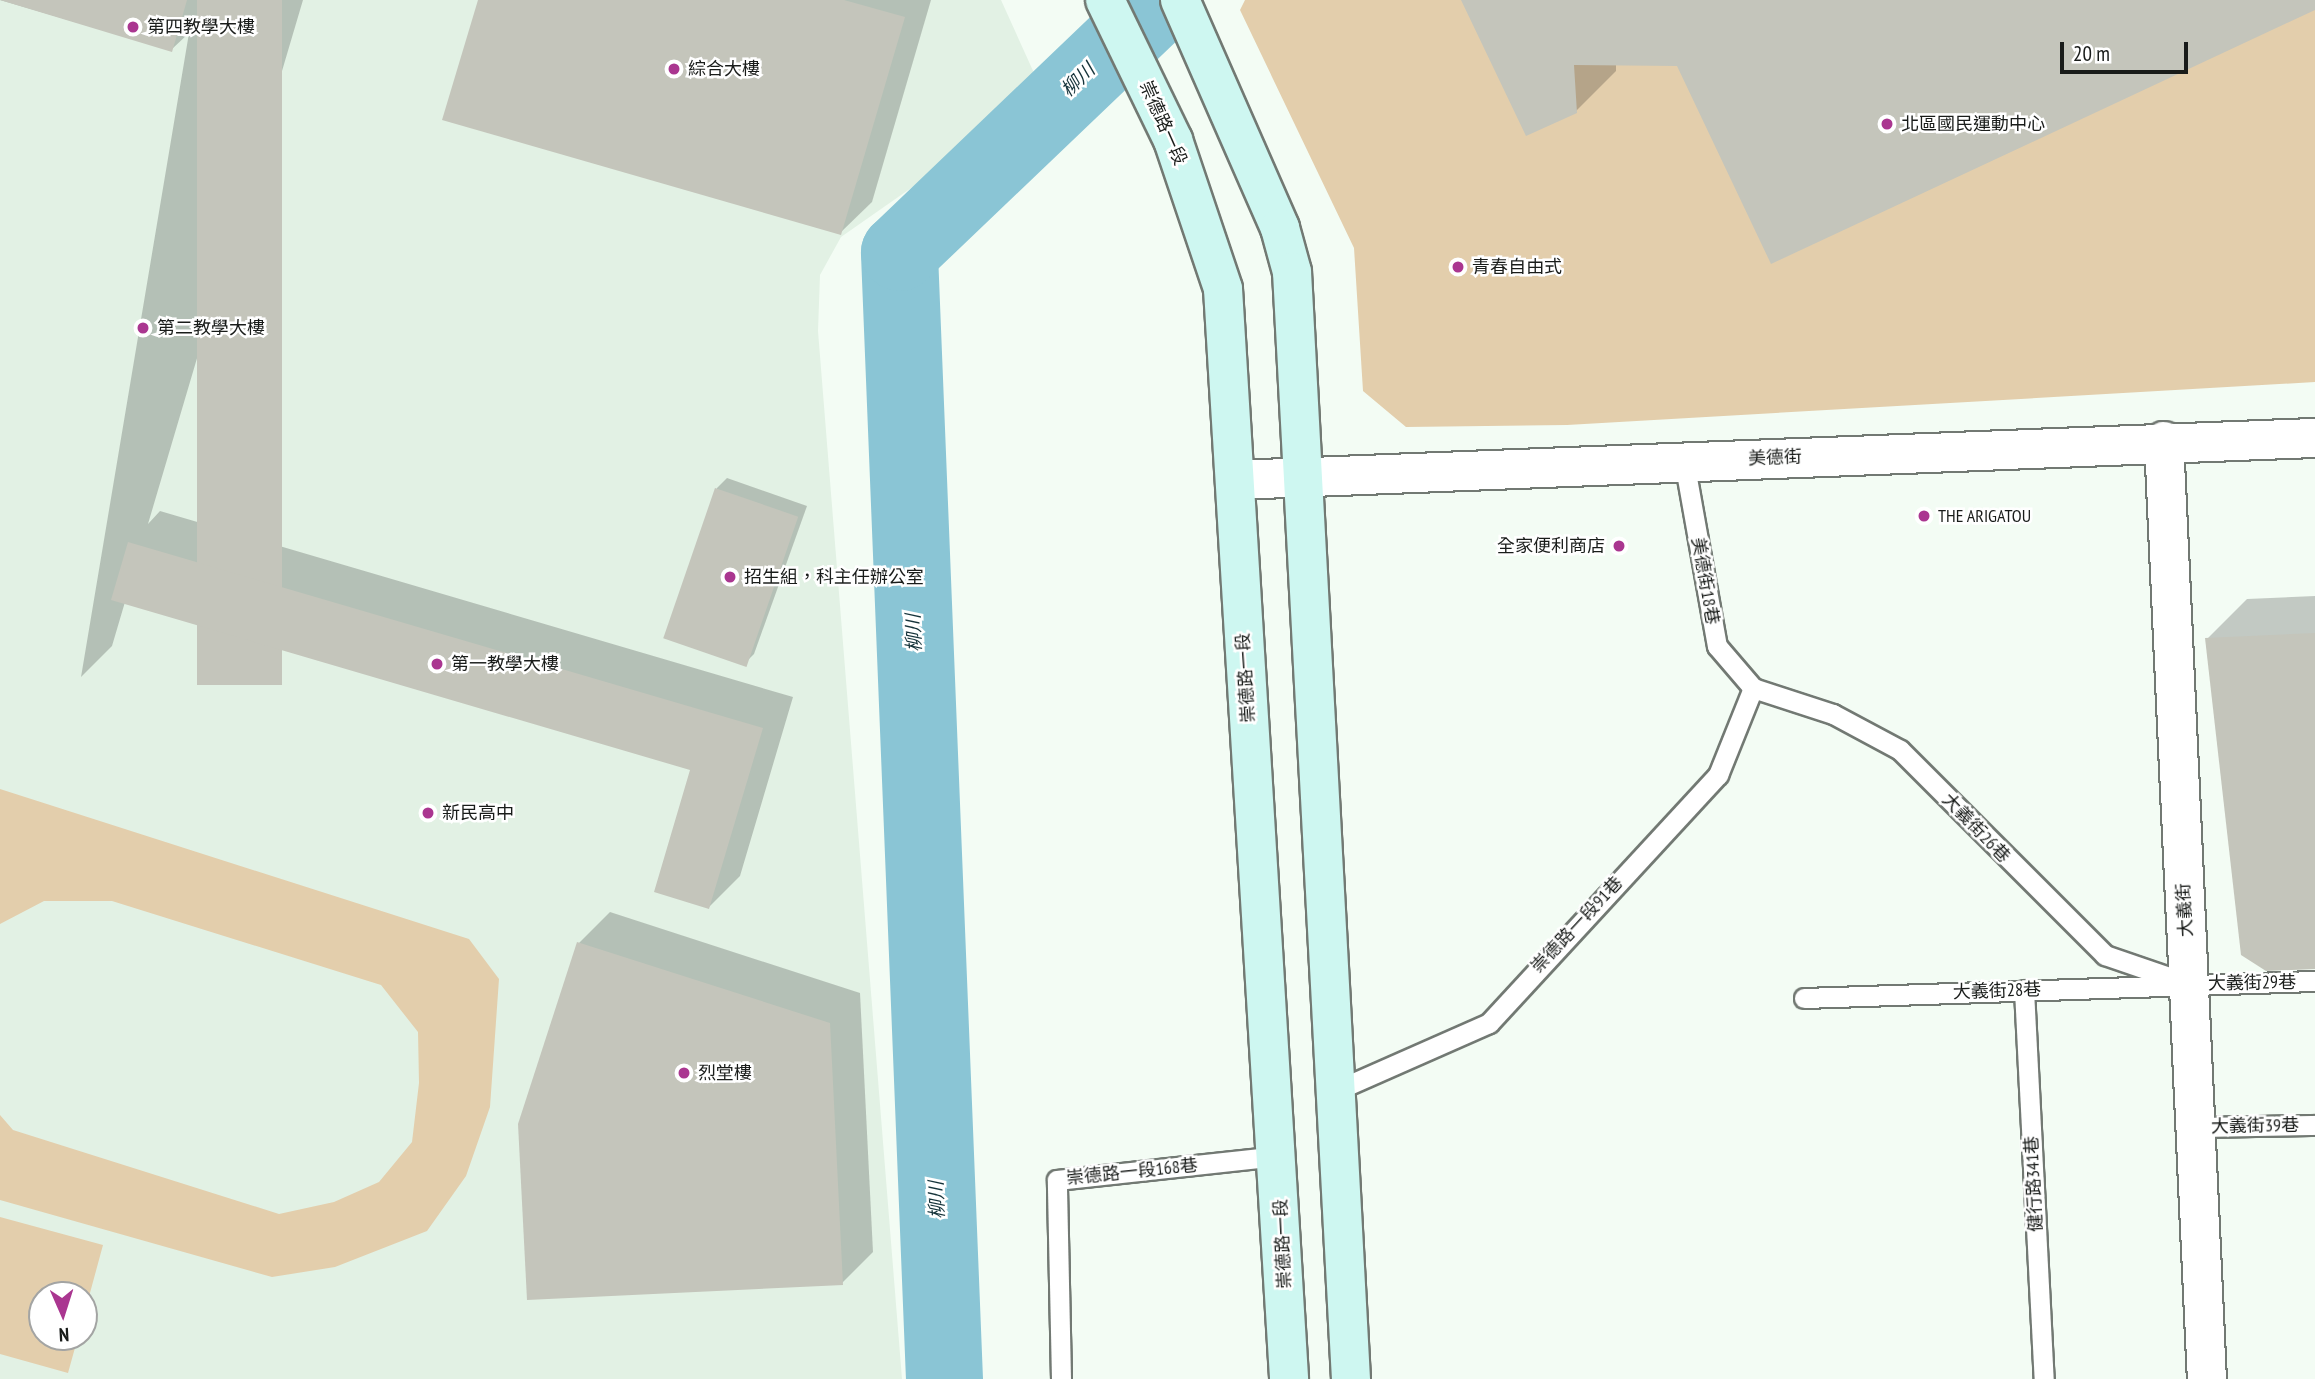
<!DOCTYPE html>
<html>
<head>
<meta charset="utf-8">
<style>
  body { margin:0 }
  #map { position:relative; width:2315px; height:1379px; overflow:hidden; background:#f3fcf4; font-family:"PT Sans Narrow","Noto Sans TC",sans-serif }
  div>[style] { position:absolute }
  .built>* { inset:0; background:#e2f1e4 }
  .green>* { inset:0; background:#e3ceac }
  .shadow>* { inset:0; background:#0003 }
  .river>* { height:77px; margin:-38.5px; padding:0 38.5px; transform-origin:38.5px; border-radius:38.5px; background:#8ac5d5 }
  .building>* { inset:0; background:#c4c5bb; transform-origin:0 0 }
  .roads { filter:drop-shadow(2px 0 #727973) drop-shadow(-2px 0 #727973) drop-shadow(0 2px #727973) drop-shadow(0 -2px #727973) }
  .lane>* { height:19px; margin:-9.5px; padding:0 9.5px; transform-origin:9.5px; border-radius:9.5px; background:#fff }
  .street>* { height:38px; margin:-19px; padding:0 19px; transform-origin:19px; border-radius:19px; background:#fff }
  .secondary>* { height:38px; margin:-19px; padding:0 19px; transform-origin:19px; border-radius:19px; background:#cef7f1 }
  .dots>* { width:19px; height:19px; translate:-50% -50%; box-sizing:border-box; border:4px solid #fff; border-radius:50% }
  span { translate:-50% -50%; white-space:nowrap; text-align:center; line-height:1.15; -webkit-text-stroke:5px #fff; paint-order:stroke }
  .poi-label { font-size:18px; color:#191c1a }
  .left { translate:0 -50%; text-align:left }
  .right { translate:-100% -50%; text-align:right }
  .street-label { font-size:18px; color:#191c1a }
  .water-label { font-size:19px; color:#15333a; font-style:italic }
  .north { position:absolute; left:28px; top:1281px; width:70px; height:70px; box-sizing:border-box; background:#fff; border:2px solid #a3a4a3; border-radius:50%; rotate:177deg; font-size:19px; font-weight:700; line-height:28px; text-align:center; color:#191c1a }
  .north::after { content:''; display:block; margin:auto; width:24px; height:32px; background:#aa3690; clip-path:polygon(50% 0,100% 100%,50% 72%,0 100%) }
  .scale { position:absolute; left:2060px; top:42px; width:128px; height:32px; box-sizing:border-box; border:4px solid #191c1a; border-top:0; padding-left:9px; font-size:21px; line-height:24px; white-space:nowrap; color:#191c1a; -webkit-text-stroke:5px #fff; paint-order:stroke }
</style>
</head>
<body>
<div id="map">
  <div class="built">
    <i style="clip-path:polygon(evenodd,0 0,1001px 0,1044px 95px,841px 237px,820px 275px,818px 331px,902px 1379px,0 1379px,0 0,42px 1295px,84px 1295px,84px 1337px,42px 1337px,42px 1295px)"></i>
  </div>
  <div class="green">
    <i style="clip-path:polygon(1245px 0,2315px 0,2315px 382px,1567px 425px,1406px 427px,1363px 391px,1354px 248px,1240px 10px)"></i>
    <i style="clip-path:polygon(0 789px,469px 939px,499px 979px,490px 1107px,466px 1176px,427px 1231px,335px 1267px,272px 1277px,0 1200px,0 1115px,13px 1130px,279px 1214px,334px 1202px,379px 1182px,412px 1142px,419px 1083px,418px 1032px,381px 985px,112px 901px,44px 901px,0 924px)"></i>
    <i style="clip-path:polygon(0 1217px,103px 1245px,84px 1315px,84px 1295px,42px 1295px,42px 1337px,78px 1337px,68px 1373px,0 1354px)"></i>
  </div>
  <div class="shadow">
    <i style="clip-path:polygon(0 0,303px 0,148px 524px,160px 511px,793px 697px,740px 876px,709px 907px,692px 769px,125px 602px,112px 646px,81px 677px,189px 33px,171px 50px)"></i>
    <i style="clip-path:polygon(479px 0,931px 0,872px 202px,840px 233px)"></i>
    <i style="clip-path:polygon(1463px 0,2315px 0,2315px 8px,1678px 64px,1616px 63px,1616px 71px,1576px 111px)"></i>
    <i style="clip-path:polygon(727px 478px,807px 506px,754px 654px,744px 664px,665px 636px,717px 488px)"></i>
    <i style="clip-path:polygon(2315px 596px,2315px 967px,2207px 639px,2247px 599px)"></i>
    <i style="clip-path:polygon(610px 912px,860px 993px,873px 1252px,842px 1283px,579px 943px)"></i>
  </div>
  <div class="river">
    <i style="left:944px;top:1379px;width:1128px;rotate:-92.29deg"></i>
    <i style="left:899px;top:252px;width:365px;rotate:-43.7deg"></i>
  </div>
  <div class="building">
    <i style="clip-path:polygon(0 0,187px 0,172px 52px)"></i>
    <i style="left:197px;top:0;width:85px;height:685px"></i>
    <i style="clip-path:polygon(478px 0,844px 0,905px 17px,841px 235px,442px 120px)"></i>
    <i style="clip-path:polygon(1461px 0,2315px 0,2315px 10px,1771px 264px,1677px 66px,1574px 65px,1577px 113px,1526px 136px)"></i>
    <i style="left:715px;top:488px;width:88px;height:159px;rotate:19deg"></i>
    <i style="clip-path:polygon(128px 542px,763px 728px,709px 909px,654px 892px,690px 770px,111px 600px)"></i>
    <i style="clip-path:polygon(2315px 633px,2315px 969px,2266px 971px,2241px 955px,2205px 638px)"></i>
    <i style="clip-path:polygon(577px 942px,830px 1023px,843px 1285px,527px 1300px,518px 1124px)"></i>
  </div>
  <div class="roads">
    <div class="lane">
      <i style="left:1684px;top:461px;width:188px;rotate:79.9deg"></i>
      <i style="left:1717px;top:646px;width:55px;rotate:49.4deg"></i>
      <i style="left:1753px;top:688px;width:84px;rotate:18deg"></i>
      <i style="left:1833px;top:714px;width:76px;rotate:28.2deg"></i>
      <i style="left:1900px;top:750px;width:290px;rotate:45deg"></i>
      <i style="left:2105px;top:955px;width:89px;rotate:19deg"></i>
      <i style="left:2024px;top:990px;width:390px;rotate:87.1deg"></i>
      <i style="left:1804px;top:998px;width:511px;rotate:-1.91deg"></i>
      <i style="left:1335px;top:1091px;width:168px;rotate:-23.8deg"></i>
      <i style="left:1489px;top:1023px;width:338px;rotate:-47.3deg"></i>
      <i style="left:1718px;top:775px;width:94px;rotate:-68.1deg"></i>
      <i style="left:2196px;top:1127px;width:119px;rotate:-1deg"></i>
      <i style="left:1061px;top:1379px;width:199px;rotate:-91.2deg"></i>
      <i style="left:1057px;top:1180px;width:223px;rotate:-6.2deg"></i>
    </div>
    <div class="street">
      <i style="left:2164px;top:441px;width:939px;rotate:87.38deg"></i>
      <i style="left:1235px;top:480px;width:1081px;rotate:-2.23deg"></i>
    </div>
    <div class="secondary">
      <i style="left:1105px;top:0;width:156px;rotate:64.1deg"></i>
      <i style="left:1173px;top:140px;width:157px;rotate:71.4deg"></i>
      <i style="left:1223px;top:289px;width:1092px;rotate:86.53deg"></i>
      <i style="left:1180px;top:0;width:249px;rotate:66.3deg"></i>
      <i style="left:1280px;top:228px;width:46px;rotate:74.7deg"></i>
      <i style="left:1292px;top:272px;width:1109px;rotate:86.95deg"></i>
    </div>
  </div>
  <div class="dots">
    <i style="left:133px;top:27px;background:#aa3690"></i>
    <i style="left:674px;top:69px;background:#aa3690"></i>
    <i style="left:1887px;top:124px;background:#aa3690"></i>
    <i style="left:1458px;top:267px;background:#aa3690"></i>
    <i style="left:143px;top:328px;background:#aa3690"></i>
    <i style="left:1924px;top:516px;background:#aa3690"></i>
    <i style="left:1619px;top:546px;background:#aa3690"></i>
    <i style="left:730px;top:577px;background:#aa3690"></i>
    <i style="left:437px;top:664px;background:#aa3690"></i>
    <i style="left:428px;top:813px;background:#aa3690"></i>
    <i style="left:684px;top:1073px;background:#aa3690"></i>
  </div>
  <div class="poi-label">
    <span class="left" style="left:147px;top:27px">第四教學大樓</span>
    <span class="left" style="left:688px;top:69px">綜合大樓</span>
    <span class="left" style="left:1901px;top:124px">北區國民運動中心</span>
    <span class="left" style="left:1472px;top:267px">青春自由式</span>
    <span class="left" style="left:157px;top:328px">第二教學大樓</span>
    <span class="left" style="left:1938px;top:516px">THE ARIGATOU</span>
    <span class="right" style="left:1605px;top:546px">全家便利商店</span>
    <span class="left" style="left:744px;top:577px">招生組，科主任辦公室</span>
    <span class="left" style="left:451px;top:664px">第一教學大樓</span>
    <span class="left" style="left:442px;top:813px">新民高中</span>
    <span class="left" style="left:698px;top:1073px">烈堂樓</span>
  </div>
  <div class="street-label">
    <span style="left:1163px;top:123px;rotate:66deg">崇德路一段</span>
    <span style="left:1775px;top:458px;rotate:-2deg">美德街</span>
    <span style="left:1705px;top:581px;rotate:80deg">美德街18巷</span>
    <span style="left:1246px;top:678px;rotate:-94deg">崇德路一段</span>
    <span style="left:1976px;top:828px;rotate:46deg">大義街26巷</span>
    <span style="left:2185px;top:910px;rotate:-93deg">大義街</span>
    <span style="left:1577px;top:925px;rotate:-47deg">崇德路一段91巷</span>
    <span style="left:2252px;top:983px;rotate:-1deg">大義街29巷</span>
    <span style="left:1997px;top:991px;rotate:-2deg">大義街28巷</span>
    <span style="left:2255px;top:1126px;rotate:-1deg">大義街39巷</span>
    <span style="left:1132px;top:1172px;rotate:-6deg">崇德路一段168巷</span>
    <span style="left:2034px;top:1184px;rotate:-93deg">健行路341巷</span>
    <span style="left:1283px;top:1244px;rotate:-93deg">崇德路一段</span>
  </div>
  <div class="water-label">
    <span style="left:1078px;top:80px;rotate:-44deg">柳川</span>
    <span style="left:914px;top:633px;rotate:-92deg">柳川</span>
    <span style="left:937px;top:1200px;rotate:-92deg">柳川</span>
  </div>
  <div class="north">N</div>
  <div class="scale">20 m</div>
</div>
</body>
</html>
